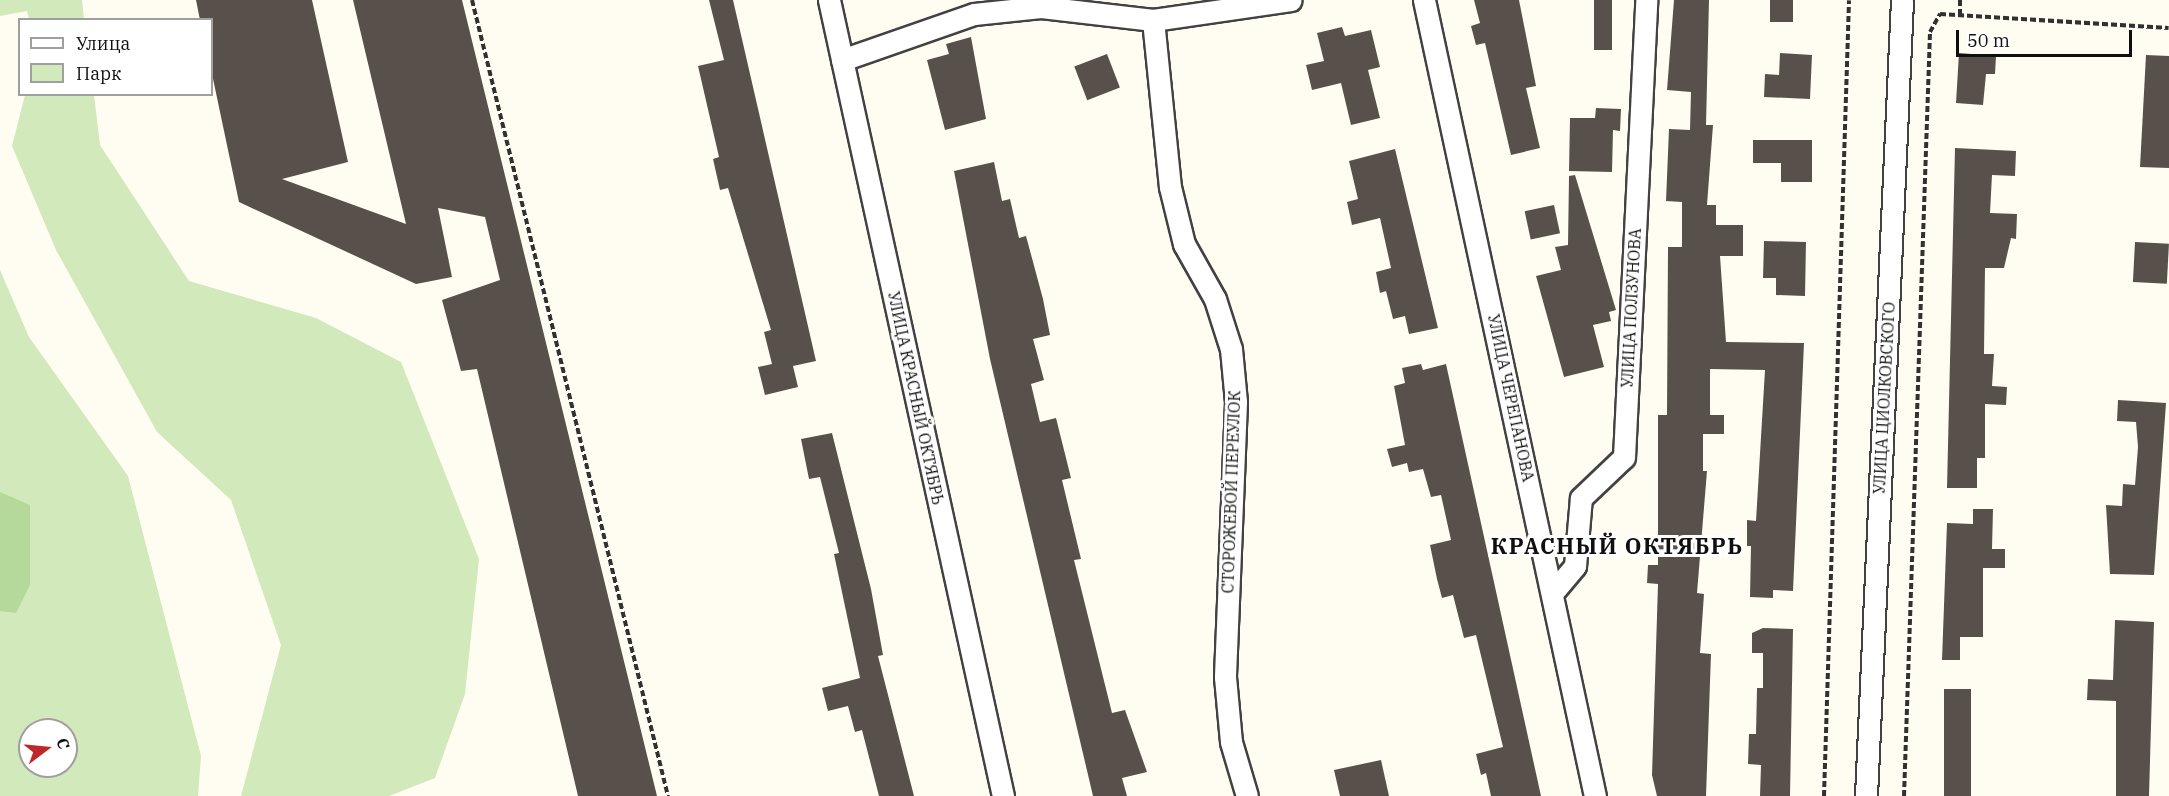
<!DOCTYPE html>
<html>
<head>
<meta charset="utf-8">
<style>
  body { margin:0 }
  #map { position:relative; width:2169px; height:796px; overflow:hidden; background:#fffdf1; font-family:"IBM Plex Serif",serif }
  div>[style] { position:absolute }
  .green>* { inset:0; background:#d1e9bb }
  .forest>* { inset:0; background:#b4d99a }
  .building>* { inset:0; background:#58514b; transform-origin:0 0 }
  .path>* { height:4px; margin-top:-2px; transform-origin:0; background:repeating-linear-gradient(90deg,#313131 0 6px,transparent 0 9px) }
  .roads { filter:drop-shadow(2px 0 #424242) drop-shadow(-2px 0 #424242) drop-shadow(0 2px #424242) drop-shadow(0 -2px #424242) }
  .street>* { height:21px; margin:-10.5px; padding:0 10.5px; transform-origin:10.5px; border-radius:10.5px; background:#fff }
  span { translate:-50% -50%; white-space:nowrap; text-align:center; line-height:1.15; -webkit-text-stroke:6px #fff; paint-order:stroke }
  .street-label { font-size:16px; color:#0f0f0f }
  .district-label { font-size:22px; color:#0f0f0f; font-weight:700; letter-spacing:1.5px }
  .legend { position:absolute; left:18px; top:18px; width:195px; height:78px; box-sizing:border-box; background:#fff; border:2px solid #9f9f9f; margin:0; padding:8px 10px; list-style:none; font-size:18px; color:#0f0f0f }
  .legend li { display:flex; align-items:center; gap:12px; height:30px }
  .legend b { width:30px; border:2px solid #9f9f9f }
  .north { position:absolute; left:18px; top:718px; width:60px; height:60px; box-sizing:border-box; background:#fff; border:2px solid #9f9f9f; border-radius:50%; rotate:74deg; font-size:16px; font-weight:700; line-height:24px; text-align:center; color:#0f0f0f }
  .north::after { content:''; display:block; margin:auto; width:21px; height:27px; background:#bd292a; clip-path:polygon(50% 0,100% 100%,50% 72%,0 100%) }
  .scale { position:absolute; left:1956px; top:30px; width:176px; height:27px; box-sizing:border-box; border:3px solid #0f0f0f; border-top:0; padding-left:8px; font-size:18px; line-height:21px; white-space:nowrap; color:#0f0f0f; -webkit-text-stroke:4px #fff; paint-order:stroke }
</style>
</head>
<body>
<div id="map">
  <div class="green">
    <i style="clip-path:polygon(0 0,82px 0,84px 19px,29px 19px,27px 11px,0 16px)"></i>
    <i style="clip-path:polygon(25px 95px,94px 95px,100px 145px,189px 281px,316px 318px,401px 362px,479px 559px,465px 694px,435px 778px,389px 796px,241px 796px,281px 645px,231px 500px,157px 432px,56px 250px,12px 146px)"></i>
    <i style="clip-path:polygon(evenodd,0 270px,29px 337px,128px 476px,201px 756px,198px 796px,0 796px,0 270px,30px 730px,66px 730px,66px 766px,30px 766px,30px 730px)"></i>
  </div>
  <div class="forest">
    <i style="clip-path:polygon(0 492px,30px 505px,30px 585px,16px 613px,0 611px)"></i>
  </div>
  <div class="building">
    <i style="clip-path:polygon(196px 0,312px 0,348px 162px,282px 179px,406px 224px,353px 0,462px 0,657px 796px,578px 796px,477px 369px,461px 371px,442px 300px,500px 280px,485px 217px,438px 208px,452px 277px,416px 284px,239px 202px,212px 74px,212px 20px,200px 20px)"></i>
    <i style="clip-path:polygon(709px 0,733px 0,816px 361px,793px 366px,798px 387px,765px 395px,758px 367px,772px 364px,764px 332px,771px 330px,728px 188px,720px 190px,713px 159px,719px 157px,698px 66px,724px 60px)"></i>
    <i style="clip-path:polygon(1474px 0,1519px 0,1536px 86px,1526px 88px,1540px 148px,1511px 155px,1485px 43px,1476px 45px,1471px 26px,1480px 23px)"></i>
    <i style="left:1594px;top:0;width:18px;height:50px"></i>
    <i style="clip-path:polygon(1674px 0,1709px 0,1706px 125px,1713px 125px,1707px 205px,1716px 205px,1716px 225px,1743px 225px,1743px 256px,1720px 256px,1726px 342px,1804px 343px,1793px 591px,1773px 590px,1773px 598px,1750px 597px,1751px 546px,1747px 546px,1747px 520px,1756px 521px,1765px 370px,1710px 369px,1710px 415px,1724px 415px,1724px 434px,1703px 434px,1703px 471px,1707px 471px,1697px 593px,1704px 594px,1700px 653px,1711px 654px,1706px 796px,1657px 796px,1652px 775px,1658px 584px,1647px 583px,1648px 565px,1658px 565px,1658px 415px,1667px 415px,1668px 247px,1682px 247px,1682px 202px,1666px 201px,1669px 129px,1690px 130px,1691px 92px,1667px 90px)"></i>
    <i style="left:1770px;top:0;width:23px;height:22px"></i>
    <i style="clip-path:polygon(1342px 27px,1345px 36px,1371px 30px,1380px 67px,1368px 70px,1380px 118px,1351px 125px,1341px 83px,1312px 90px,1306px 65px,1324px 61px,1317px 33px)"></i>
    <i style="clip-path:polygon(971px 37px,986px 119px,945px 130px,927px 60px,949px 54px,946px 44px)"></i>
    <i style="clip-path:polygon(1780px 53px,1812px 55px,1810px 99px,1764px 97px,1765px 74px,1779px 75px)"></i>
    <i style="clip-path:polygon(1959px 53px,1996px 56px,1995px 74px,1986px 74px,1983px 105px,1956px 103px)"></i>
    <i style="left:1107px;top:54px;width:36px;height:35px;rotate:69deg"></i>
    <i style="clip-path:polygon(2146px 55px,2169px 56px,2169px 168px,2140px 167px)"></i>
    <i style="clip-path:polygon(1596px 108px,1621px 109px,1620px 131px,1613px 130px,1612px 172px,1569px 171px,1570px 118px,1595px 118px)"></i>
    <i style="clip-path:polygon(1753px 140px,1812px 140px,1812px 182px,1781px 182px,1781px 163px,1753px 163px)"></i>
    <i style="clip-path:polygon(1955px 148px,2016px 151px,2015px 176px,1992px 175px,1990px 213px,2017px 214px,2016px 239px,2011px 238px,2004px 268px,1985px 268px,1984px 354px,1994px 354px,1992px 386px,2007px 387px,2006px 405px,1985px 404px,1985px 458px,1977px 458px,1977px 488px,1947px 488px)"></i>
    <i style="clip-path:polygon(1395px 149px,1438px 328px,1409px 334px,1405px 316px,1393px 319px,1386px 291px,1380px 293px,1376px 272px,1391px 268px,1380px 218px,1352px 225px,1347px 202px,1358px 199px,1349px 161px)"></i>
    <i style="clip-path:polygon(994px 162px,1002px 201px,1010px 199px,1019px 238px,1026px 236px,1043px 299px,1050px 335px,1033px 339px,1044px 380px,1031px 384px,1040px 422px,1056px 418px,1071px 478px,1062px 480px,1081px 559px,1074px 560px,1112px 713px,1125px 710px,1147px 772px,1122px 778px,1127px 796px,1093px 796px,990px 359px,954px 171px)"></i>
    <i style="clip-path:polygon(1575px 175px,1616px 310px,1609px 312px,1611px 321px,1593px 325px,1604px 367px,1564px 377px,1536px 276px,1561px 270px,1555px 247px,1568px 245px,1569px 176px)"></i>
    <i style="left:1554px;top:205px;width:29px;height:30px;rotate:78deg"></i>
    <i style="clip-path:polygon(1764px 241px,1806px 242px,1805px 296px,1776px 295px,1776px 278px,1763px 278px)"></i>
    <i style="left:2135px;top:242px;width:34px;height:40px;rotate:3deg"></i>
    <i style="clip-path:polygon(1421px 364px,1423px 370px,1446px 364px,1541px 796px,1491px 796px,1486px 773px,1481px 775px,1476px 754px,1503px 747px,1476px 635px,1464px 638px,1453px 595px,1442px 598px,1437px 579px,1430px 545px,1451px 540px,1441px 495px,1431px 497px,1423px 469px,1409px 472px,1407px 463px,1392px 467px,1387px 449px,1405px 445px,1394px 386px,1405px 383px,1402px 368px)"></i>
    <i style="clip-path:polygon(2118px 400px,2166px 403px,2154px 575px,2110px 574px,2106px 505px,2122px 506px,2123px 484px,2135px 485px,2138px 447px,2136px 422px,2117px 421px)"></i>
    <i style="clip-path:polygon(832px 433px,871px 589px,883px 655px,878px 656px,914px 796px,879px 796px,862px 730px,855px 732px,848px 706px,828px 711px,822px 688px,860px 678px,834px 554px,839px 553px,820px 477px,809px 479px,801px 439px)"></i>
    <i style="clip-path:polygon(1973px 509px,1993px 509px,1992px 549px,2005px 549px,2005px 568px,1983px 568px,1983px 637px,1960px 637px,1960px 660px,1942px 660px,1947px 523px,1973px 524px)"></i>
    <i style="clip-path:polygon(2115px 620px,2154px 622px,2149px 796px,2116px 796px,2116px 701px,2087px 700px,2088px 679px,2113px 680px)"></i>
    <i style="clip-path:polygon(1763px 628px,1793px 629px,1790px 796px,1760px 796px,1761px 765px,1748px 764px,1749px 734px,1756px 734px,1757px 688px,1763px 688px,1763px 653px,1752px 653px,1752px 633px)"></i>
    <i style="left:1944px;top:689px;width:27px;height:107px"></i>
    <i style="clip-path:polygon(1381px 760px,1389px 796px,1340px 796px,1334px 770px)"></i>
  </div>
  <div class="path">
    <i style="left:472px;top:0;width:820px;rotate:76.17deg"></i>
    <i style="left:1960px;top:0;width:16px;rotate:90deg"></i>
    <i style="left:1824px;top:796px;width:796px;rotate:-88.2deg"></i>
    <i style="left:1904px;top:796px;width:764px;rotate:-88.05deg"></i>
    <i style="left:1930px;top:32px;width:21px;rotate:-61deg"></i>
    <i style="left:1940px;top:14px;width:229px;rotate:3.5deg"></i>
  </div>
  <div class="roads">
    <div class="street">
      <i style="left:829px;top:0;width:815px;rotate:77.67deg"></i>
      <i style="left:1424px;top:0;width:814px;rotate:77.88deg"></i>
      <i style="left:1153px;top:20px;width:168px;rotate:84.2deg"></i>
      <i style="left:1170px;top:187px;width:59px;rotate:76.2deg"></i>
      <i style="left:1184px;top:244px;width:63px;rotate:60.6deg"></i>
      <i style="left:1215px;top:299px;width:52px;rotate:72.3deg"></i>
      <i style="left:1231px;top:349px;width:53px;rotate:84.6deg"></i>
      <i style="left:1236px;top:402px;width:275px;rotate:92.3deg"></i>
      <i style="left:1225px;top:677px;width:65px;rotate:84.7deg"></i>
      <i style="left:1231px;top:742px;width:56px;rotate:73.5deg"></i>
      <i style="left:842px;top:60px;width:140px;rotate:-19.2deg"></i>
      <i style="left:974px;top:14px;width:67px;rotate:-6deg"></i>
      <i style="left:1041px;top:7px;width:113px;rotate:6.6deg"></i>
      <i style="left:1153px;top:20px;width:139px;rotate:-8.2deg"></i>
      <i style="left:1554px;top:591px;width:33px;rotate:-50deg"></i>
      <i style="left:1575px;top:566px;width:68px;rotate:-85deg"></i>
      <i style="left:1581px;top:498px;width:59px;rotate:-43.6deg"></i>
      <i style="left:1624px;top:457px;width:458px;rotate:-87.2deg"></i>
      <i style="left:1866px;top:796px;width:797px;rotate:-87.41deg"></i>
    </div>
  </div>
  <div class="street-label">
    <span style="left:1631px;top:308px;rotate:-87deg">УЛИЦА ПОЛЗУНОВА</span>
    <span style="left:916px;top:398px;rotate:78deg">УЛИЦА КРАСНЫЙ ОКТЯБРЬ</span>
    <span style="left:1511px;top:398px;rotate:78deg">УЛИЦА ЧЕРЕПАНОВА</span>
    <span style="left:1884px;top:398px;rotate:-87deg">УЛИЦА ЦИОЛКОВСКОГО</span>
    <span style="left:1231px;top:492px;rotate:-88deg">СТОРОЖЕВОЙ ПЕРЕУЛОК</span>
  </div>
  <div class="district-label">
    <span style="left:1617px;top:546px">КРАСНЫЙ ОКТЯБРЬ</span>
  </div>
  <ul class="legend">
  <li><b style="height:8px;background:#fff"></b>Улица</li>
  <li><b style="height:16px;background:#d1e9bb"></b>Парк</li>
  </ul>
  <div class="north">С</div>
  <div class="scale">50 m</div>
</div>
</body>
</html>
